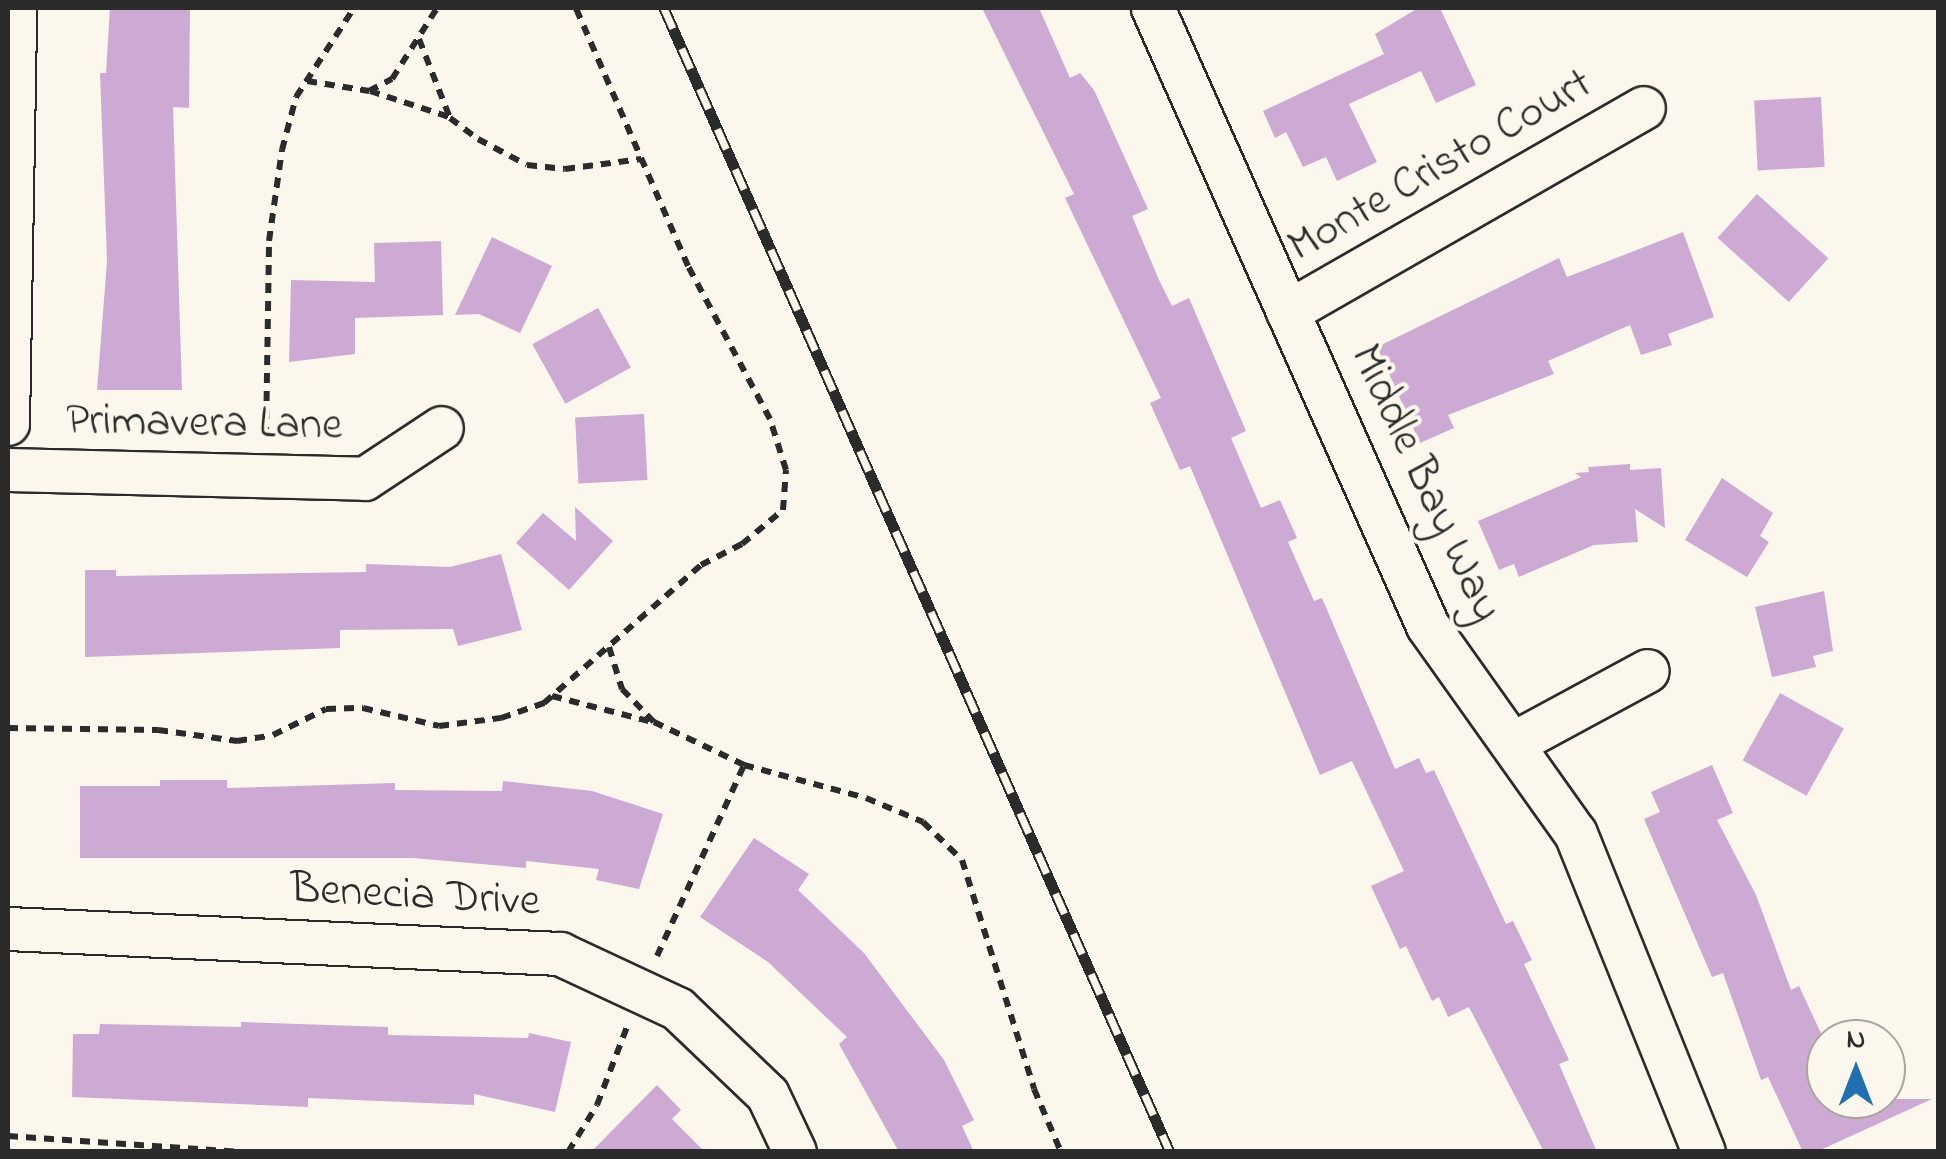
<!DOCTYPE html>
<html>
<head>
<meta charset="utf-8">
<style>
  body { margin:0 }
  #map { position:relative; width:1946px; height:1159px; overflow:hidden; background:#fbf7ec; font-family:"Indie Flower",sans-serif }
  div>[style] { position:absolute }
  .building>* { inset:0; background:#cdaad4; transform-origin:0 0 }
  .path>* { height:6px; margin-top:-3px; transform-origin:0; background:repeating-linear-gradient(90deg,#2b2b2b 0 10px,transparent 0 18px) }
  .roads { filter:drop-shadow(2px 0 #2b2b2b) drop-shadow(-2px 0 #2b2b2b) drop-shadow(0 2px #2b2b2b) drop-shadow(0 -2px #2b2b2b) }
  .minor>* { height:42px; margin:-21px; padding:0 21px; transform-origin:21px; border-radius:21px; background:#fbf7ec }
  .rail>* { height:11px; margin-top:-5.5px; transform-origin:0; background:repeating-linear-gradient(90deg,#fbf7ec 0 22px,#2b2b2b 0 44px); box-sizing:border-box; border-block:2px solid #2b2b2b }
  span { translate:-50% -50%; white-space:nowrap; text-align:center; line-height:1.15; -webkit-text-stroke:8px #fbf7ec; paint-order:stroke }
  .street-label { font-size:45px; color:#2b2b2b }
  .frame { position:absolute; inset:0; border:10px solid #2b2b2b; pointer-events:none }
  .north { position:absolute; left:1806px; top:1019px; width:100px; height:100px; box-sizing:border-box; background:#fbf7ec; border:2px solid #a8a59f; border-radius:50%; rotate:0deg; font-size:28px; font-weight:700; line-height:40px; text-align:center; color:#2b2b2b }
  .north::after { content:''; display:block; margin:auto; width:35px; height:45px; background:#1f6fb2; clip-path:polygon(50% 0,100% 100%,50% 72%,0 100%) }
</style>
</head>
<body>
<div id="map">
  <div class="building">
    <i style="clip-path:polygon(110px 8px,190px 8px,189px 108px,173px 107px,182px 390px,97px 390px,107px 261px,100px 73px,106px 73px)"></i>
    <i style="clip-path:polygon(982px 8px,1039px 8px,1070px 78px,1080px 73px,1094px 90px,1148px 209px,1132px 216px,1159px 280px,1172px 306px,1189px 298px,1246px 431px,1231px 438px,1261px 508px,1280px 500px,1297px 538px,1288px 542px,1314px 601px,1322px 598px,1395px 769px,1419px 758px,1426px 773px,1434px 770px,1506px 924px,1513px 921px,1532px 960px,1524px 964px,1569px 1060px,1559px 1064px,1597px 1152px,1544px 1152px,1469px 1007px,1448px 1017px,1439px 997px,1432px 1001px,1406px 946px,1400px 949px,1371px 886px,1404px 871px,1352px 761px,1320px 775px,1190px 466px,1180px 470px,1150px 403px,1161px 398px,1065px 198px,1074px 194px)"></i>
    <i style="clip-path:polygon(1418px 8px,1440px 8px,1476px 85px,1436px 103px,1421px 71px,1349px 104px,1377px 162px,1337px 181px,1326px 157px,1303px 167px,1286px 132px,1275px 138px,1263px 111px,1384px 54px,1375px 34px)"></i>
    <i style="left:1821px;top:97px;width:70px;height:67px;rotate:87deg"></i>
    <i style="left:1757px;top:194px;width:96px;height:59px;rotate:42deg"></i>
    <i style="clip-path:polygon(1683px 232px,1714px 317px,1668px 334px,1672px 345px,1641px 355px,1630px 325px,1548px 361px,1554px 374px,1448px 415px,1454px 428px,1420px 443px,1377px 347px,1559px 258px,1567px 277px)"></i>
    <i style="clip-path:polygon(492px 237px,552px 266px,520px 333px,479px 314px,455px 315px)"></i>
    <i style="clip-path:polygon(441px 241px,443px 315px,355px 318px,355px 354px,289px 362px,291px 280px,375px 282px,374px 243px)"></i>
    <i style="left:598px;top:308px;width:68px;height:75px;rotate:61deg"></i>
    <i style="left:644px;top:414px;width:66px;height:69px;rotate:87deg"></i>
    <i style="clip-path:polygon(1630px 464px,1630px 470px,1661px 468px,1665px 528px,1635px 509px,1638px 542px,1594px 545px,1519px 577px,1514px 564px,1499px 570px,1478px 521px,1581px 477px,1575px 473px,1589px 472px,1588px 467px)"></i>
    <i style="clip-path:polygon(1722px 478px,1773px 513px,1760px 536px,1769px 542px,1747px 577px,1685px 540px)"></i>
    <i style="clip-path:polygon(575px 507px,613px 541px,569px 590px,516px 543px,543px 513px,576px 541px)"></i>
    <i style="clip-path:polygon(501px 554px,522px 630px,458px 646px,453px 629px,340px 630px,340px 648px,85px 657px,85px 570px,116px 570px,116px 576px,366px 572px,366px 564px,450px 567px)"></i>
    <i style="clip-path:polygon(1824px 591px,1833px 651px,1813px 656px,1816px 667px,1772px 677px,1755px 607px)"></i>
    <i style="left:1780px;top:693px;width:73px;height:77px;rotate:29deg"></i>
    <i style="clip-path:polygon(1712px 765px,1733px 813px,1717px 820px,1756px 895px,1791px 990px,1799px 986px,1826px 1044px,1826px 1099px,1932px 1099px,1816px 1152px,1803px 1152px,1768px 1077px,1761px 1080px,1723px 973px,1712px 977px,1644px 819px,1660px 812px,1651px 792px)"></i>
    <i style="clip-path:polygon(160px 780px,227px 780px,227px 788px,395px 783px,395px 790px,502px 791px,503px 781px,592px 791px,663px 814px,639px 889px,596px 880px,599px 869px,526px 861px,526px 868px,413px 858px,80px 858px,80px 786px,160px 786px)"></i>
    <i style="clip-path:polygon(754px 838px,809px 874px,798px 890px,864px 953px,944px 1060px,974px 1120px,962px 1126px,974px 1152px,899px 1152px,839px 1044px,847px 1037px,768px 962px,700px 917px)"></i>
    <i style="clip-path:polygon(241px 1022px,388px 1027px,388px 1035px,528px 1038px,529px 1033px,571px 1042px,555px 1112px,474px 1094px,474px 1105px,308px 1098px,308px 1107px,72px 1097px,73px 1034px,99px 1034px,100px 1024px,241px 1027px)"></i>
    <i style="clip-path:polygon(657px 1085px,681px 1110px,672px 1119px,705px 1152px,591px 1152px)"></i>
  </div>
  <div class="path">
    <i style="left:419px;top:39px;width:85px;rotate:68.6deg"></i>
    <i style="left:450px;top:118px;width:35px;rotate:37deg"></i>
    <i style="left:478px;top:139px;width:55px;rotate:28deg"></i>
    <i style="left:527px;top:165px;width:38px;rotate:6deg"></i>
    <i style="left:565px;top:169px;width:77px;rotate:-7.5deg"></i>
    <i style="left:307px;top:81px;width:63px;rotate:9.2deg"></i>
    <i style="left:369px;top:91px;width:26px;rotate:-28deg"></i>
    <i style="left:392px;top:79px;width:84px;rotate:-57.6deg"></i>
    <i style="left:370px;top:91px;width:83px;rotate:18.2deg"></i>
    <i style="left:266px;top:437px;width:196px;rotate:-89.1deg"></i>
    <i style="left:269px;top:241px;width:92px;rotate:-81.9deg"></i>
    <i style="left:282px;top:150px;width:55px;rotate:-75.2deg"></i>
    <i style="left:296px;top:97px;width:106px;rotate:-56.9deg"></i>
    <i style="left:609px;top:647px;width:44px;rotate:72.8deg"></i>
    <i style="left:622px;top:689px;width:46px;rotate:45.9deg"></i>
    <i style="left:654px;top:722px;width:100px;rotate:25.5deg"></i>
    <i style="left:744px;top:765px;width:126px;rotate:15.1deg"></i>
    <i style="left:866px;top:798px;width:62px;rotate:22.8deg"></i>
    <i style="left:923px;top:822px;width:54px;rotate:44.3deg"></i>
    <i style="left:962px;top:860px;width:240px;rotate:72.5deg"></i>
    <i style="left:1034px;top:1089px;width:69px;rotate:66.8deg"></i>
    <i style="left:552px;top:696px;width:103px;rotate:14.6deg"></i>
    <i style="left:8px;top:728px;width:150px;rotate:0.8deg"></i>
    <i style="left:158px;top:730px;width:80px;rotate:7.9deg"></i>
    <i style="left:237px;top:741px;width:36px;rotate:-9deg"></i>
    <i style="left:273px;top:735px;width:59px;rotate:-26.1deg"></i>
    <i style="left:326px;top:709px;width:37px;rotate:-2deg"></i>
    <i style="left:363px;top:708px;width:78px;rotate:13.3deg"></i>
    <i style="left:439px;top:726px;width:63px;rotate:-7.4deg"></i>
    <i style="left:501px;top:718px;width:46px;rotate:-19.2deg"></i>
    <i style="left:544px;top:703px;width:209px;rotate:-41.3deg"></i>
    <i style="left:701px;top:565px;width:46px;rotate:-27.1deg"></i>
    <i style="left:742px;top:544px;width:53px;rotate:-39.7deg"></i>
    <i style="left:783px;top:510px;width:40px;rotate:-85.7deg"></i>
    <i style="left:786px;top:470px;width:53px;rotate:-107.4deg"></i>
    <i style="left:770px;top:419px;width:174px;rotate:-118.2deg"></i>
    <i style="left:688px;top:266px;width:281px;rotate:-113.5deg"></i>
    <i style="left:657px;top:956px;width:210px;rotate:-65.5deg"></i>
    <i style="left:8px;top:1136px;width:234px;rotate:3.9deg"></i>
    <i style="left:568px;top:1152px;width:55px;rotate:-58.3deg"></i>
    <i style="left:597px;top:1105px;width:84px;rotate:-69deg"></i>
  </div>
  <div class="roads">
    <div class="minor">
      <i style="left:1153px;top:8px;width:676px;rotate:66.01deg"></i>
      <i style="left:1428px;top:626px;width:255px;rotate:54.6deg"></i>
      <i style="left:1576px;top:834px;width:343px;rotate:68.1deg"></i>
      <i style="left:1288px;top:312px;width:410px;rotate:-29.8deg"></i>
      <i style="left:8px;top:424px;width:416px;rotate:-89deg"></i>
      <i style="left:8px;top:470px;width:357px;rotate:1.4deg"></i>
      <i style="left:365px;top:479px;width:92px;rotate:-33.5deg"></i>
      <i style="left:1513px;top:744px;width:153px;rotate:-28.4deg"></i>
      <i style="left:8px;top:929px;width:553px;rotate:2.59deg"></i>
      <i style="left:560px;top:954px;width:130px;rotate:25deg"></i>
      <i style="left:678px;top:1009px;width:124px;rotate:43.7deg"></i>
      <i style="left:768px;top:1095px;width:63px;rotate:64.7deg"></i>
    </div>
  </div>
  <div class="rail">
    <i style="left:664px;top:8px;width:1251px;rotate:66.14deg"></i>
  </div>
  <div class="street-label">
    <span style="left:1441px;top:167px;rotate:-30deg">Monte Cristo Court</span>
    <span style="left:204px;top:425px;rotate:1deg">Primavera Lane</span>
    <span style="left:1424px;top:484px;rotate:65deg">Middle Bay Way</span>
    <span style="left:415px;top:897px;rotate:3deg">Benecia Drive</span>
  </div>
  <div class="frame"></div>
  <div class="north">N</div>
</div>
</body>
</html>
